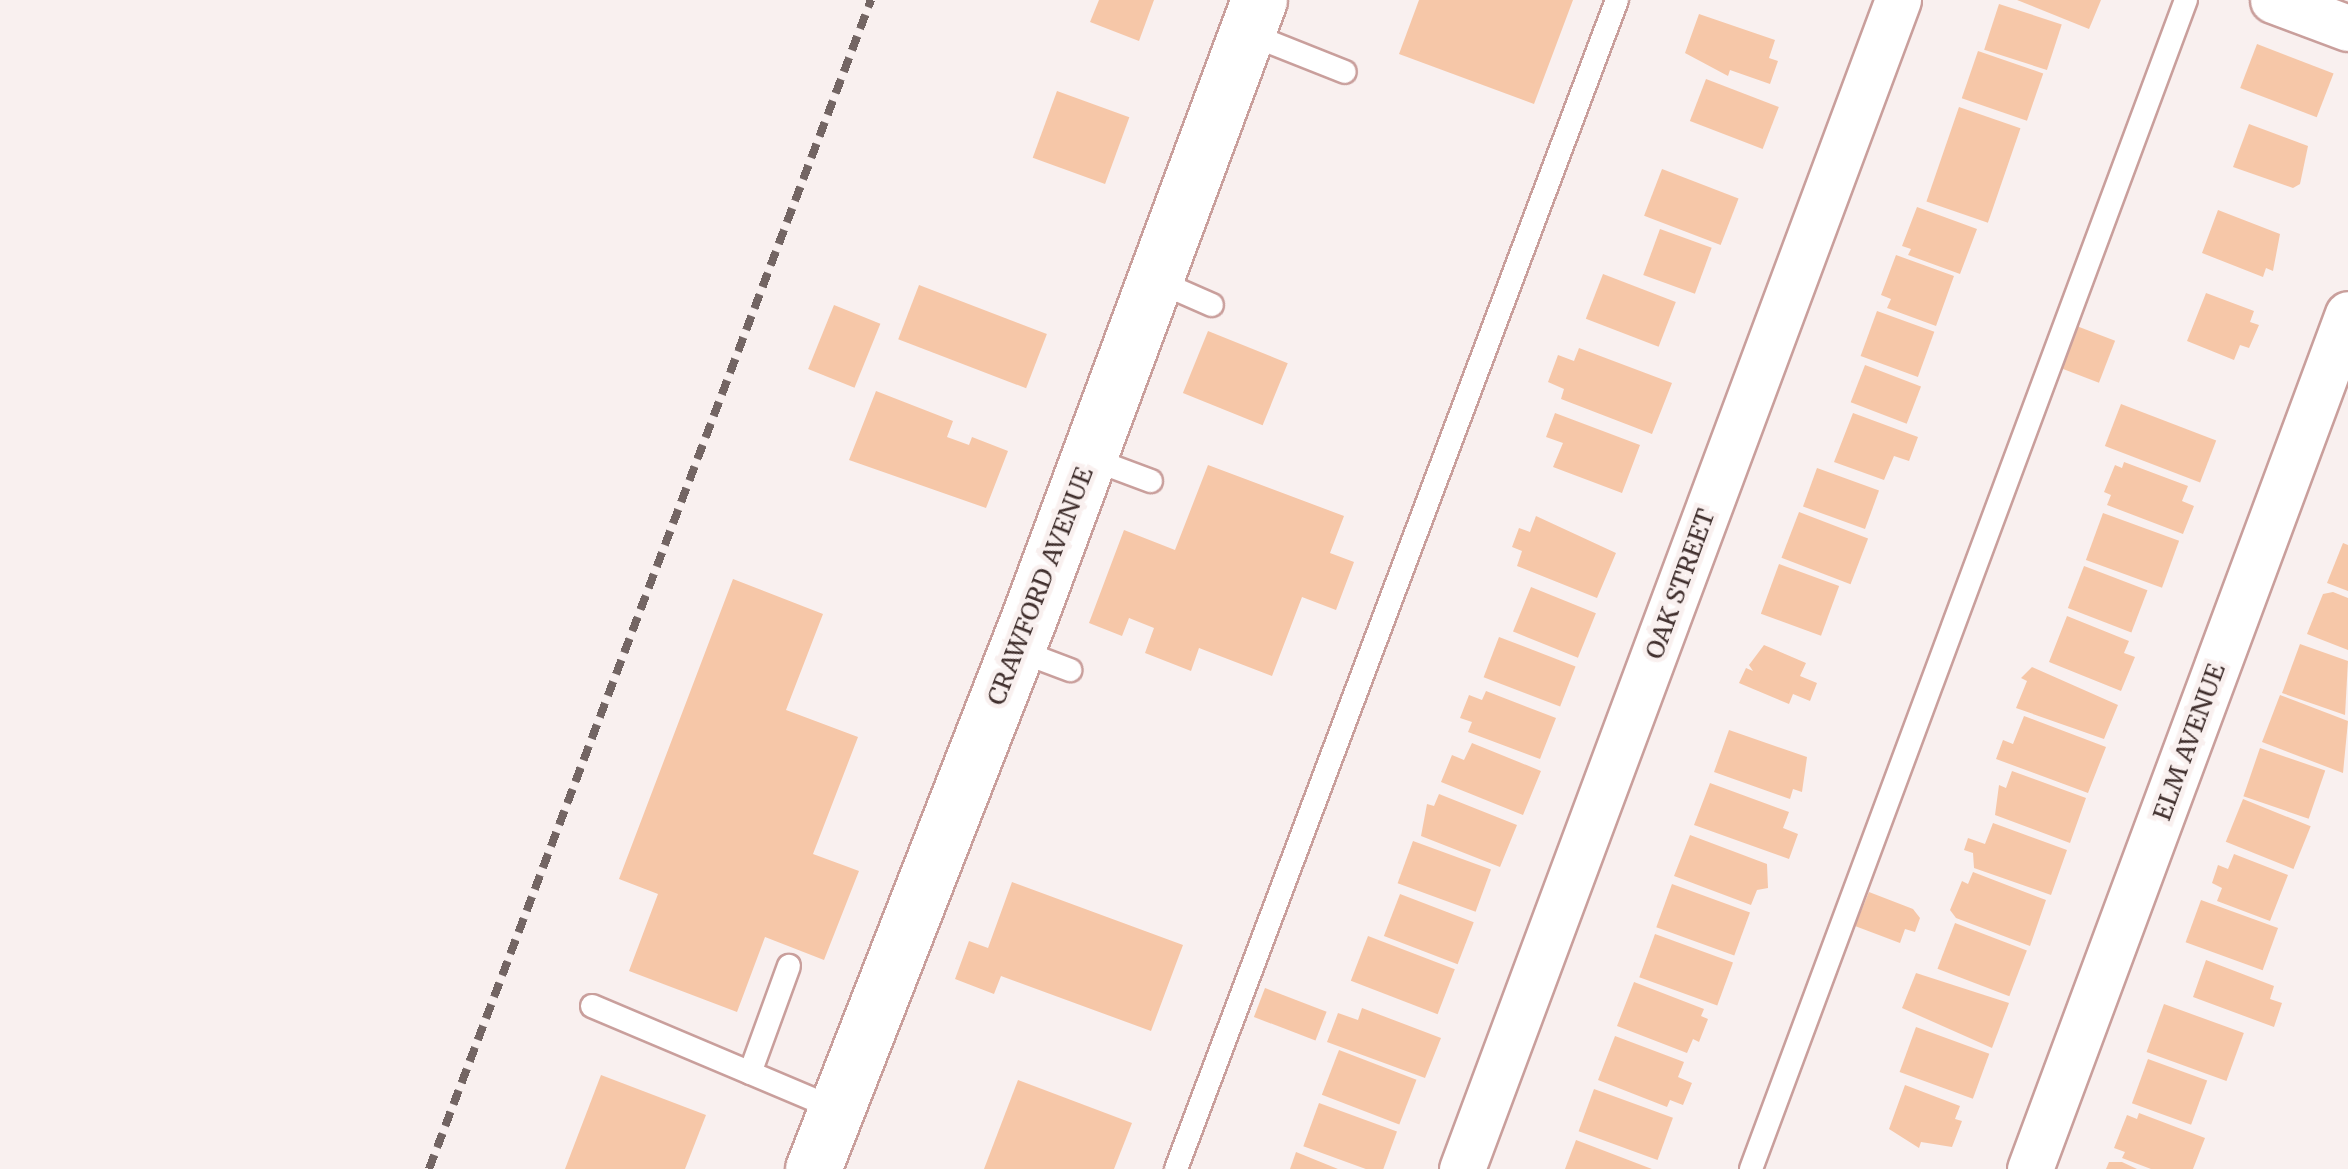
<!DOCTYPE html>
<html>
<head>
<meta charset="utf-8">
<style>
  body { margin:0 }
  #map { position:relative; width:2348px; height:1169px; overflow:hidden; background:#f9f0ef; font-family:Merriweather,serif }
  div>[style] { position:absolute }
  .building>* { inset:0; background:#f6c7a8; transform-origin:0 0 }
  .roads { filter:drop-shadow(2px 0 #c99f9c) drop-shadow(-2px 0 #c99f9c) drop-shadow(0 2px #c99f9c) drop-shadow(0 -2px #c99f9c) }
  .service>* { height:22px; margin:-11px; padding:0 11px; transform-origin:11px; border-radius:11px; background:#fff }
  .minor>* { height:45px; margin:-22.5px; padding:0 22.5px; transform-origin:22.5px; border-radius:22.5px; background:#fff }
  .tertiary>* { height:55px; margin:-27.5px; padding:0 27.5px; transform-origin:27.5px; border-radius:27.5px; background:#fff }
  .rail>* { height:8px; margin-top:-4px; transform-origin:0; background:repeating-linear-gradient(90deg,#736563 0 15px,transparent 0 23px) }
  span { translate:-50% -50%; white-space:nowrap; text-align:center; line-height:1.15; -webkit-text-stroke:9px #f9f0ef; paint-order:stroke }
  .street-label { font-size:25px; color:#402f2d }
</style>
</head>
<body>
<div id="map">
  <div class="building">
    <i style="clip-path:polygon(1099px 0,1154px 0,1139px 41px,1090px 22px)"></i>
    <i style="clip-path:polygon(1419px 0,1573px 0,1534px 104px,1399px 54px)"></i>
    <i style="clip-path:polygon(2017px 0,2101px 0,2089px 29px)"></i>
    <i style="left:1999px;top:4px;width:66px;height:48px;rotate:18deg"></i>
    <i style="clip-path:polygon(1699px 14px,1775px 40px,1769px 58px,1778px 61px,1770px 84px,1730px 70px,1728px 76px,1685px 53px)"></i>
    <i style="left:2257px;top:44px;width:82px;height:47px;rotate:21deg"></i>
    <i style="left:1978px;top:51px;width:69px;height:50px;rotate:19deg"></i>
    <i style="left:1706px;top:79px;width:78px;height:45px;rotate:21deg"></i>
    <i style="left:1057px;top:91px;width:77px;height:71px;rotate:20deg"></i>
    <i style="left:1959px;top:107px;width:65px;height:100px;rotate:19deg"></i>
    <i style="clip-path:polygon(2249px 124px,2308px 146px,2300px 184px,2293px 188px,2233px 167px)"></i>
    <i style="left:1662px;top:169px;width:82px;height:50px;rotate:21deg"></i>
    <i style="clip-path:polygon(1917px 207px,1977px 229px,1960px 274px,1908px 255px,1911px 249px,1902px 246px)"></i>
    <i style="clip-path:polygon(2218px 210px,2280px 234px,2273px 271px,2266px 268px,2263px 277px,2202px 253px)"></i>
    <i style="left:1660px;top:229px;width:55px;height:49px;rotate:20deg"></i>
    <i style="clip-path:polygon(1896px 255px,1954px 276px,1936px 326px,1887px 308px,1891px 299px,1881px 295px)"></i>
    <i style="left:1603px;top:274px;width:78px;height:48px;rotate:21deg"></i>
    <i style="left:919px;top:285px;width:137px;height:58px;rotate:21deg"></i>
    <i style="clip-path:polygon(2206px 293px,2254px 311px,2250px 322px,2259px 325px,2249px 348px,2240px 345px,2234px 360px,2187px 341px)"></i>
    <i style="left:834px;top:305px;width:50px;height:69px;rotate:22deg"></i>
    <i style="left:1877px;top:311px;width:61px;height:48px;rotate:20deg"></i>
    <i style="left:2074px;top:325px;width:44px;height:45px;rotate:21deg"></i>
    <i style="left:1208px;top:331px;width:86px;height:67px;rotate:22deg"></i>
    <i style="clip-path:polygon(1579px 348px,1672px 383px,1652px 434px,1561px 399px,1564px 389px,1548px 382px,1558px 355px,1574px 361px)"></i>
    <i style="left:1865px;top:365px;width:60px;height:40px;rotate:21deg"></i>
    <i style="clip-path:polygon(876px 391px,953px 421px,947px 437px,969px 445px,972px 437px,1008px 451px,986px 508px,849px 460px)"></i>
    <i style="left:2121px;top:404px;width:102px;height:45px;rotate:21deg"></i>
    <i style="clip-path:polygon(1555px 413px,1640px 445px,1622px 493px,1553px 467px,1563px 443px,1546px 437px)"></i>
    <i style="clip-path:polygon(1853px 413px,1918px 437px,1909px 461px,1894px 456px,1884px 480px,1834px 462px)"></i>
    <i style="clip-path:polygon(2124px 462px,2188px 486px,2182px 501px,2194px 506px,2183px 534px,2107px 505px,2111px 495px,2104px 492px,2115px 465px,2122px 468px)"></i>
    <i style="clip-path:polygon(1208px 465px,1344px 516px,1330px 553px,1354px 562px,1336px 610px,1302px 597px,1272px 676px,1199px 648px,1191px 671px,1145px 653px,1154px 628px,1129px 618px,1122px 636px,1089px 623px,1124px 530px,1175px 550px)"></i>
    <i style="left:1817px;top:468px;width:66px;height:41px;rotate:20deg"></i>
    <i style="left:1799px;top:512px;width:74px;height:49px;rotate:21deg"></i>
    <i style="left:2103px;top:513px;width:81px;height:50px;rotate:20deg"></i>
    <i style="clip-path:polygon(1536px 516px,1616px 553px,1597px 598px,1517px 566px,1522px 551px,1512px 547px,1519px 528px,1530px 532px)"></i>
    <i style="clip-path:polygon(2343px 543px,2348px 545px,2348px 591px,2327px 583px)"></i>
    <i style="left:1779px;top:564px;width:64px;height:53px;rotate:20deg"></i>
    <i style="left:2084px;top:566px;width:68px;height:45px;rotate:21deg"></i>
    <i style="clip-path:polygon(733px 579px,823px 614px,786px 710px,858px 737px,813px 854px,859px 871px,824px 960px,765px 937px,737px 1012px,629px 971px,658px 894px,619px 879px)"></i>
    <i style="left:1531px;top:587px;width:70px;height:48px;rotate:22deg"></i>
    <i style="clip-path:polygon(2333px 592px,2348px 598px,2348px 650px,2307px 634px,2323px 594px)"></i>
    <i style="clip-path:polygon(2067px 616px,2129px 641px,2124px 653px,2135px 657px,2121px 691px,2049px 662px)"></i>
    <i style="left:1499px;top:637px;width:82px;height:43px;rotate:21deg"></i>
    <i style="clip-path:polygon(2300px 644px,2348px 661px,2345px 715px,2282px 693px)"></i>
    <i style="clip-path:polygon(1764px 645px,1806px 663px,1800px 676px,1817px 683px,1810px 701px,1793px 694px,1789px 704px,1739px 683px,1746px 668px,1753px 671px,1749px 665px)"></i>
    <i style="clip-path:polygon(2032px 667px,2118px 705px,2104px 739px,2016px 708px,2027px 681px,2021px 678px)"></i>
    <i style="clip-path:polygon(1486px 691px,1556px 718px,1540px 759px,1468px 732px,1472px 722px,1460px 718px,1469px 695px,1482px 700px)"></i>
    <i style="clip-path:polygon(2280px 695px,2348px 721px,2343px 773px,2262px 742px)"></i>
    <i style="clip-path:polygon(2024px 716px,2106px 747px,2088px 793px,1996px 759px,2003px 740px,2013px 744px)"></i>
    <i style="clip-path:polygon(1729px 730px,1807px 757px,1802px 792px,1793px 789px,1790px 799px,1714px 772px)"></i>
    <i style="clip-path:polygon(1472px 743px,1541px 771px,1523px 815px,1441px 782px,1452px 755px,1464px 760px)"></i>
    <i style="left:2260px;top:748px;width:69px;height:51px;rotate:19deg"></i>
    <i style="clip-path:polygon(2012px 771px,2086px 798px,2070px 843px,1995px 815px,1999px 785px,2006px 788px)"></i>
    <i style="clip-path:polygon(1710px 783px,1789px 812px,1783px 828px,1798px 834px,1789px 859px,1694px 825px)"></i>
    <i style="clip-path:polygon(1439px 794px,1517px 825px,1500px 867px,1421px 836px,1427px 804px,1434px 806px)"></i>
    <i style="left:2243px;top:799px;width:73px;height:46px;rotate:22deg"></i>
    <i style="clip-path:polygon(1993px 823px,2067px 850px,2051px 895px,1974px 868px,1973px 853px,1964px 850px,1968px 838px,1985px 844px)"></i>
    <i style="clip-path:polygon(1690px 835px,1767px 864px,1768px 888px,1757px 890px,1751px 905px,1674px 876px)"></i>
    <i style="left:1413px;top:841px;width:83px;height:45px;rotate:20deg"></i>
    <i style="clip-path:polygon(2234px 854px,2288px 875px,2270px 921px,2217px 901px,2222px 888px,2212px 883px,2218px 865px,2228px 869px)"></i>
    <i style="clip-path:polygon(1973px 872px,2046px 900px,2030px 946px,1956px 918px,1950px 910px,1962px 881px,1968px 884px)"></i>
    <i style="clip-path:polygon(1012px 882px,1183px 945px,1151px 1031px,1001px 976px,994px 994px,955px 979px,969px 941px,988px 948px)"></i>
    <i style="left:1672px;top:884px;width:83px;height:46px;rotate:20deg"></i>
    <i style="clip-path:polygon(1869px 892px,1913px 909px,1920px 918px,1915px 932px,1905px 929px,1900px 943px,1855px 926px)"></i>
    <i style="left:1400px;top:894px;width:79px;height:45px;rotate:21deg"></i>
    <i style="left:2201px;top:900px;width:82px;height:45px;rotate:20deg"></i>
    <i style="left:1955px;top:923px;width:77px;height:49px;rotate:21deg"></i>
    <i style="left:1655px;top:934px;width:83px;height:46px;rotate:20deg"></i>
    <i style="left:1368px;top:936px;width:93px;height:48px;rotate:21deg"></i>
    <i style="clip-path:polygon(2206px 960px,2274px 986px,2270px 999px,2282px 1003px,2274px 1027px,2193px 997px)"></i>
    <i style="clip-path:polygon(1916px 973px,2009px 1003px,1992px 1048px,1902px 1008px)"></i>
    <i style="clip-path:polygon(1634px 982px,1704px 1009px,1701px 1016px,1708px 1019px,1699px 1042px,1693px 1039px,1687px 1053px,1617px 1026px)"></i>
    <i style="left:1265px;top:988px;width:66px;height:31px;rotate:21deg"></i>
    <i style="left:2164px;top:1004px;width:85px;height:51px;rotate:20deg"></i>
    <i style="clip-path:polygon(1362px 1008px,1441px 1038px,1425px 1078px,1327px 1042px,1338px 1013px,1358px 1020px)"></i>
    <i style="left:1916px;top:1027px;width:78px;height:48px;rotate:20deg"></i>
    <i style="clip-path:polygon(1615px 1036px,1684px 1062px,1678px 1077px,1692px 1083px,1683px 1105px,1670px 1100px,1667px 1107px,1598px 1080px)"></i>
    <i style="left:1339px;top:1050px;width:83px;height:48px;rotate:21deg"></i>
    <i style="left:2148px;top:1059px;width:63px;height:47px;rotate:20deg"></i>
    <i style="clip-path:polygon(601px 1075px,706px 1115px,685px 1169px,565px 1169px)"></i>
    <i style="clip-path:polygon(1018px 1080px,1132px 1123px,1114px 1169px,984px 1169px)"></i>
    <i style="clip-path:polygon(1905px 1085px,1960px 1106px,1955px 1119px,1962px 1121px,1952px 1147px,1921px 1142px,1919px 1148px,1889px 1129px)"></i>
    <i style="left:1594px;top:1089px;width:84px;height:45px;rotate:20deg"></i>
    <i style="left:1319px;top:1103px;width:83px;height:46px;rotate:20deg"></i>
    <i style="clip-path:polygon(2139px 1113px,2205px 1138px,2193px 1169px,2151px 1169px,2122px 1158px,2125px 1152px,2114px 1148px,2127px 1115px,2137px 1119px)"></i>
    <i style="clip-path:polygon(1576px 1140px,1652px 1169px,1565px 1169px)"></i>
    <i style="clip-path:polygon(1296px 1152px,1338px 1169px,1290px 1169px)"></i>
    <i style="clip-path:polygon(2109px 1162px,2122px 1162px,2137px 1169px,2106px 1169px)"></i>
  </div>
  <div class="roads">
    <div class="service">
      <i style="left:1247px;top:33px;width:105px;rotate:21.7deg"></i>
      <i style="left:1155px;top:280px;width:62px;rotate:23.7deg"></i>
      <i style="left:1089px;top:458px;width:66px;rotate:20.4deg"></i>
      <i style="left:1017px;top:650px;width:57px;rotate:20.7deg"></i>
      <i style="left:592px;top:1006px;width:265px;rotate:22.9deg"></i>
      <i style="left:750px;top:1073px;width:114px;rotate:-70deg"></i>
      <i style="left:1176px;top:1169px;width:1249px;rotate:-69.33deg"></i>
      <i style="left:1751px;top:1169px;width:1247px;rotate:-69.59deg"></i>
    </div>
    <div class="minor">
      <i style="left:2273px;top:0;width:80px;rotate:20.5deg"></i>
      <i style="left:1462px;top:1169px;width:1248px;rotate:-69.55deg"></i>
      <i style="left:2030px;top:1169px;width:912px;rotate:-69.6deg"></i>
    </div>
    <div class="tertiary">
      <i style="left:813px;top:1169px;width:595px;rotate:-68.61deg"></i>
      <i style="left:1030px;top:615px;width:656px;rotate:-69.58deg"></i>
    </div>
  </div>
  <div class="rail">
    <i style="left:429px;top:1169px;width:1250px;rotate:-69.29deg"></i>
  </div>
  <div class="street-label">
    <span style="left:1680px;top:584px;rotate:-70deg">OAK STREET</span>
    <span style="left:1040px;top:586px;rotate:-69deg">CRAWFORD AVENUE</span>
    <span style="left:2189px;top:742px;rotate:-70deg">ELM AVENUE</span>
  </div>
</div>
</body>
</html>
